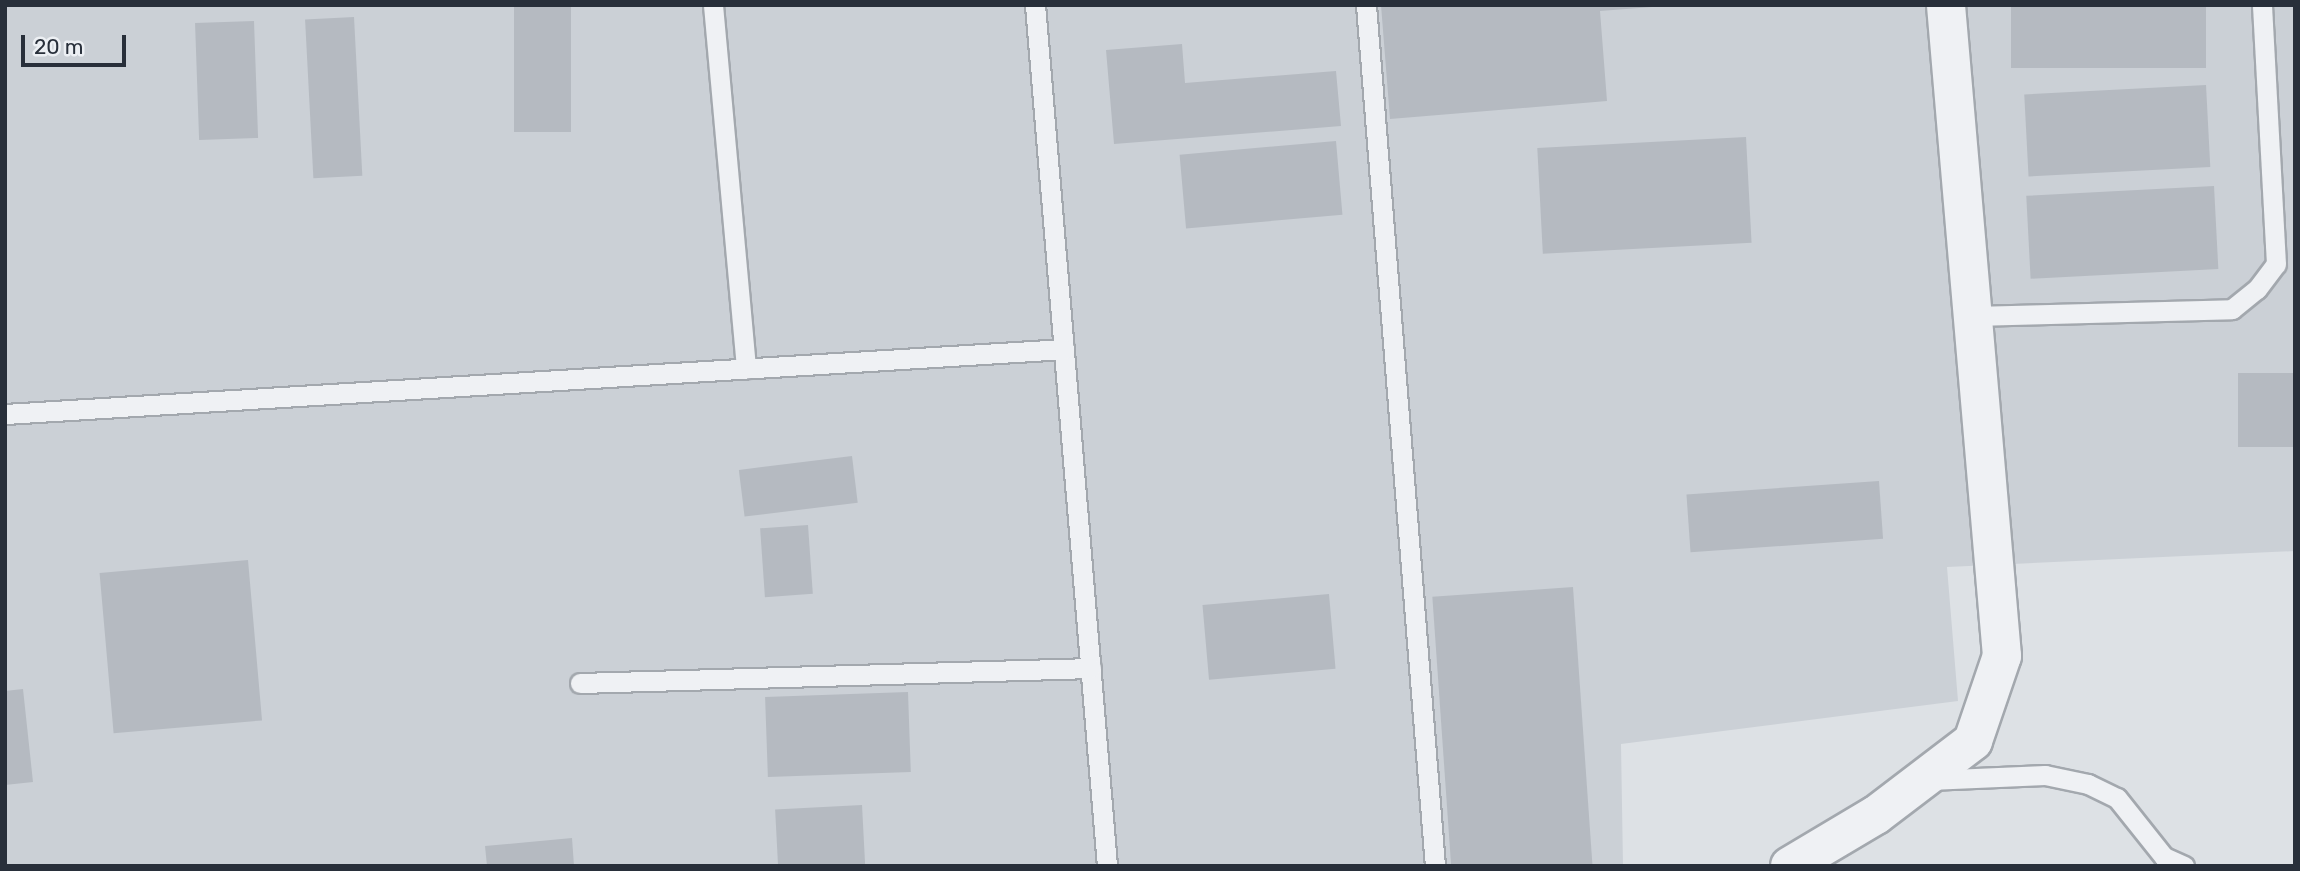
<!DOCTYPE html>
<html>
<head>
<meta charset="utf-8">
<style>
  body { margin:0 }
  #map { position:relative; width:2300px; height:871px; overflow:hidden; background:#dde1e5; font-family:Rubik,sans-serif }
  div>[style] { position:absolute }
  .built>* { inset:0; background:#cbd0d6 }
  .building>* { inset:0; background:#b5bac1; transform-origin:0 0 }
  .roads { filter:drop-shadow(2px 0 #a3a8ae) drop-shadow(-2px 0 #a3a8ae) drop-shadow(0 2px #a3a8ae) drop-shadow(0 -2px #a3a8ae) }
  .service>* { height:19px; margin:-9.5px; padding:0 9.5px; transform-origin:9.5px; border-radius:9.5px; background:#eff1f4 }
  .tertiary>* { height:38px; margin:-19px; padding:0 19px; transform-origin:19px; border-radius:19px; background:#eff1f4 }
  span { translate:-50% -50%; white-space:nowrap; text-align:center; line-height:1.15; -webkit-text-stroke:7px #eceff3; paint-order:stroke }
  .frame { position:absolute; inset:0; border:7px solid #282f3a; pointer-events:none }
  .scale { position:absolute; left:21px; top:35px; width:105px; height:32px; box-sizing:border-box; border:4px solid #282f3a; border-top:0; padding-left:9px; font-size:21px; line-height:24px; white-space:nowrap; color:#282f3a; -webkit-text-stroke:5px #eceff3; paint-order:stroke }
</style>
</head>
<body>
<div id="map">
  <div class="built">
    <i style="clip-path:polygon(5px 5px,2295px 5px,2295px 551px,1947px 567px,1958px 701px,1621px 744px,1623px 866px,5px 866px)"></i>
  </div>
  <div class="building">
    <i style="left:514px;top:5px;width:57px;height:127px"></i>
    <i style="clip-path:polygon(1381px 5px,1652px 5px,1652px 7px,1600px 11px,1607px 101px,1390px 119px)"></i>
    <i style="left:2011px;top:5px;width:195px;height:63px"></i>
    <i style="left:354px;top:17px;width:159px;height:49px;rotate:87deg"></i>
    <i style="left:254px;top:21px;width:117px;height:59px;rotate:88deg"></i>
    <i style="clip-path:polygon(1182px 44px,1185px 83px,1336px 71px,1341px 126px,1114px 144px,1106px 50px)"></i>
    <i style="left:2206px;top:85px;width:82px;height:182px;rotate:87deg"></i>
    <i style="left:1746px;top:137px;width:106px;height:209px;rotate:87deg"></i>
    <i style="left:1336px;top:141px;width:74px;height:157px;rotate:85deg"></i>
    <i style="left:2214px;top:186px;width:83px;height:188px;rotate:87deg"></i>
    <i style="left:2295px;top:373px;width:74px;height:57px;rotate:90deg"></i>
    <i style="left:852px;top:456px;width:47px;height:114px;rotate:83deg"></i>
    <i style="left:1879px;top:481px;width:58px;height:193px;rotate:86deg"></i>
    <i style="left:808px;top:525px;width:69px;height:48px;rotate:86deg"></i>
    <i style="left:248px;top:560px;width:161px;height:149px;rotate:85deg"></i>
    <i style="left:1573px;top:587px;width:279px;height:141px;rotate:86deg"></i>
    <i style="left:1329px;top:594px;width:75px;height:127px;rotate:85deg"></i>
    <i style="clip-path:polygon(23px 689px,33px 782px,5px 785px,5px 691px)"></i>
    <i style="left:908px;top:692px;width:80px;height:143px;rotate:88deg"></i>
    <i style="left:862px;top:805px;width:61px;height:87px;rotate:87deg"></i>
    <i style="clip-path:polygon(572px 838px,574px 866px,487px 866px,485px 846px)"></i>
  </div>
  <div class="roads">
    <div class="service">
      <i style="left:713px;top:5px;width:365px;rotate:84.8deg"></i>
      <i style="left:1035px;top:5px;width:864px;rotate:85.22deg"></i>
      <i style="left:1366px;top:5px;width:864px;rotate:85.42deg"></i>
      <i style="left:1973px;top:316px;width:259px;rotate:-1.5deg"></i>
      <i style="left:2232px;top:309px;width:32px;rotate:-39deg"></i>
      <i style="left:2257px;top:289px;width:31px;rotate:-53deg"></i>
      <i style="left:2276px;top:264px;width:259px;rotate:-93.1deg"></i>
      <i style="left:5px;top:414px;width:1061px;rotate:-3.51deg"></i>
      <i style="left:580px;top:683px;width:511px;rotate:-1.68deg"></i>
      <i style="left:1929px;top:780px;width:116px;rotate:-2.5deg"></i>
      <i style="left:2045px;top:775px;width:44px;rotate:11.8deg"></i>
      <i style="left:2088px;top:784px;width:32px;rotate:26deg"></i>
      <i style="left:2117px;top:798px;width:75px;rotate:51.5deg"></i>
      <i style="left:2164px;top:857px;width:22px;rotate:24deg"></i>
    </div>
    <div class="tertiary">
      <i style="left:1790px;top:866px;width:100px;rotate:-30.7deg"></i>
      <i style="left:1876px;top:815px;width:122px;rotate:-37.3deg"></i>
      <i style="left:1973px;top:741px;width:90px;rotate:-71.2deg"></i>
      <i style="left:2002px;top:656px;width:653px;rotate:-94.92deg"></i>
    </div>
  </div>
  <div class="frame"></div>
  <div class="scale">20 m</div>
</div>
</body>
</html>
